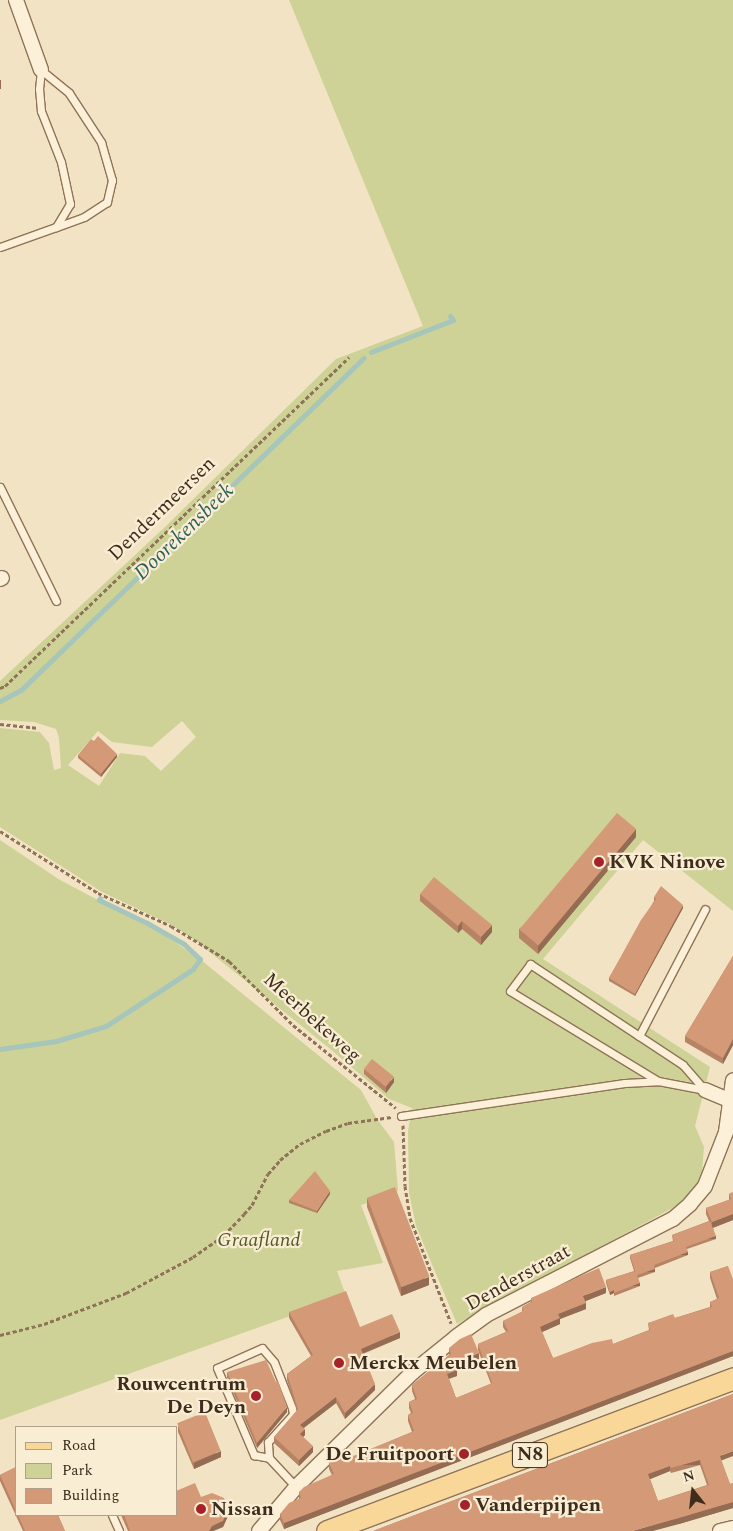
<!DOCTYPE html>
<html>
<head>
<meta charset="utf-8">
<style>
  body { margin:0 }
  #map { position:relative; width:733px; height:1531px; overflow:hidden; background:#f2e3c4; font-family:Spectral,serif }
  div>[style] { position:absolute }
  .green>* { inset:0; background:#ced296 }
  .stream>* { height:5px; margin:-2.5px; padding:0 2.5px; transform-origin:2.5px; border-radius:2.5px; background:#a6c5bb }
  .path>* { height:3px; margin-top:-1.5px; transform-origin:0; background:repeating-linear-gradient(90deg,#8f7358 0 4px,transparent 0 6.5px) }
  .roads { filter:drop-shadow(1px 0 #8f7358) drop-shadow(-1px 0 #8f7358) drop-shadow(0 1px #8f7358) drop-shadow(0 -1px #8f7358) }
  .service>* { height:7px; margin:-3.5px; padding:0 3.5px; transform-origin:3.5px; border-radius:3.5px; background:#fcf0d8 }
  .minor>* { height:14px; margin:-7px; padding:0 7px; transform-origin:7px; border-radius:7px; background:#fcf0d8 }
  .primary>* { height:21px; margin:-10.5px; padding:0 10.5px; transform-origin:10.5px; border-radius:10.5px; background:#f9d799 }
  .wall>* { inset:0; background:#b68465 }
  .shaded-wall>* { inset:0; background:#946b53; transform-origin:0 0 }
  .building>* { inset:0; background:#d49976; transform-origin:0 0 }
  .dots>* { width:14px; height:14px; translate:-50% -50%; box-sizing:border-box; border:2px solid #f9edd4; border-radius:50% }
  span { translate:-50% -50%; white-space:nowrap; text-align:center; line-height:1.15; -webkit-text-stroke:4.5px #f9edd4; paint-order:stroke }
  .shield-label span { padding:1px 4px; background:#f9edd4; border:1px solid; border-radius:4px; -webkit-text-stroke-width:0 }
  .shield-label { font-size:19px; color:#3e2c1d; font-weight:700 }
  .street-label { font-size:20px; color:#3e2c1d }
  .poi-label { font-size:20px; color:#3e2c1d; font-weight:700 }
  .left { translate:0 -50%; text-align:left }
  .right { translate:-100% -50%; text-align:right }
  .park-label { font-size:20px; color:#505c22; font-style:italic }
  .water-label { font-size:21px; color:#2b5f5a; font-style:italic }
  .legend { position:absolute; left:15px; top:1426px; width:162px; height:90px; box-sizing:border-box; background:#f9edd4; border:1px solid #aea08b; margin:0; padding:6px 9px; list-style:none; font-size:15px; color:#3e2c1d }
  .legend li { display:flex; align-items:center; gap:10px; height:25px }
  .legend b { width:25px; border:1px solid #aea08b }
  .north { position:absolute; left:668px; top:1466px; width:50px; height:50px; -webkit-text-stroke:4px #f9edd4; paint-order:stroke; rotate:344deg; font-size:14px; font-weight:700; line-height:20px; text-align:center; color:#3e2c1d }
  .north::after { content:''; display:block; margin:auto; width:18px; height:22px; background:#3e2c1d; clip-path:polygon(50% 0,100% 100%,50% 72%,0 100%) }
</style>
</head>
<body>
<div id="map">
  <div class="green">
    <i style="clip-path:polygon(evenodd,289px 0,733px 0,733px 911px,643px 840px,543px 959px,710px 1067px,695px 1126px,704px 1147px,702px 1172px,695px 1189px,682px 1203px,457px 1324px,416px 1226px,409px 1193px,408px 1131px,412px 1108px,389px 1099px,329px 1048px,196px 941px,172px 925px,102px 892px,0 827px,0 728px,40px 732px,49px 743px,54px 770px,61px 768px,59px 738px,56px 729px,34px 722px,0 720px,0 681px,165px 527px,336px 359px,423px 326px,289px 0,182px 721px,196px 737px,161px 771px,145px 756px,120px 753px,99px 786px,68px 765px,98px 731px,112px 742px,152px 747px,182px 721px)"></i>
    <i style="clip-path:polygon(0 840px,60px 880px,166px 936px,201px 960px,361px 1090px,377px 1119px,394px 1142px,398px 1190px,396px 1194px,361px 1205px,383px 1263px,337px 1271px,346px 1296px,0 1420px)"></i>
  </div>
  <div class="stream">
    <i style="left:371px;top:352px;width:88px;rotate:-21.3deg"></i>
    <i style="left:453px;top:320px;width:5px;rotate:-127deg"></i>
    <i style="left:0;top:701px;width:24px;rotate:-28deg"></i>
    <i style="left:21px;top:690px;width:477px;rotate:-44.1deg"></i>
    <i style="left:0;top:1049px;width:57px;rotate:-8.1deg"></i>
    <i style="left:56px;top:1041px;width:52px;rotate:-16.7deg"></i>
    <i style="left:106px;top:1026px;width:104px;rotate:-33.2deg"></i>
    <i style="left:193px;top:969px;width:12px;rotate:-55deg"></i>
    <i style="left:200px;top:959px;width:22px;rotate:-137deg"></i>
    <i style="left:184px;top:944px;width:43px;rotate:-150.4deg"></i>
    <i style="left:147px;top:923px;width:53px;rotate:-154.4deg"></i>
    <i style="left:99px;top:900px;width:2px;rotate:-63deg"></i>
  </div>
  <div class="path">
    <i style="left:0;top:688px;width:5px;rotate:-22deg"></i>
    <i style="left:5px;top:686px;width:476px;rotate:-43.7deg"></i>
    <i style="left:0;top:724px;width:39px;rotate:6deg"></i>
    <i style="left:0;top:831px;width:116px;rotate:32.3deg"></i>
    <i style="left:98px;top:893px;width:80px;rotate:24.3deg"></i>
    <i style="left:171px;top:926px;width:68px;rotate:31.1deg"></i>
    <i style="left:229px;top:961px;width:91px;rotate:45deg"></i>
    <i style="left:293px;top:1025px;width:132px;rotate:38.9deg"></i>
    <i style="left:403px;top:1125px;width:61px;rotate:88.1deg"></i>
    <i style="left:405px;top:1186px;width:32px;rotate:81deg"></i>
    <i style="left:410px;top:1218px;width:113px;rotate:68.7deg"></i>
    <i style="left:0;top:1335px;width:45px;rotate:-14deg"></i>
    <i style="left:44px;top:1324px;width:88px;rotate:-20.7deg"></i>
    <i style="left:126px;top:1293px;width:76px;rotate:-28.2deg"></i>
    <i style="left:193px;top:1257px;width:38px;rotate:-35deg"></i>
    <i style="left:224px;top:1235px;width:29px;rotate:-46deg"></i>
    <i style="left:244px;top:1214px;width:12px;rotate:-48deg"></i>
    <i style="left:252px;top:1205px;width:35px;rotate:-63deg"></i>
    <i style="left:268px;top:1174px;width:18px;rotate:-49deg"></i>
    <i style="left:280px;top:1160px;width:26px;rotate:-39deg"></i>
    <i style="left:300px;top:1144px;width:29px;rotate:-27deg"></i>
    <i style="left:326px;top:1131px;width:23px;rotate:-20deg"></i>
    <i style="left:348px;top:1123px;width:44px;rotate:-7.8deg"></i>
  </div>
  <div class="roads">
    <div class="service">
      <i style="left:41px;top:70px;width:36px;rotate:39deg"></i>
      <i style="left:69px;top:93px;width:59px;rotate:56.9deg"></i>
      <i style="left:101px;top:142px;width:40px;rotate:74deg"></i>
      <i style="left:112px;top:180px;width:23px;rotate:103deg"></i>
      <i style="left:107px;top:202px;width:27px;rotate:147deg"></i>
      <i style="left:84px;top:217px;width:30px;rotate:160deg"></i>
      <i style="left:0;top:247px;width:59px;rotate:-19.7deg"></i>
      <i style="left:56px;top:227px;width:27px;rotate:-59deg"></i>
      <i style="left:70px;top:204px;width:43px;rotate:-102.1deg"></i>
      <i style="left:61px;top:162px;width:55px;rotate:-111.4deg"></i>
      <i style="left:41px;top:111px;width:22px;rotate:-95deg"></i>
      <i style="left:39px;top:89px;width:19px;rotate:-84deg"></i>
      <i style="left:0;top:487px;width:127px;rotate:63.8deg"></i>
      <i style="left:639px;top:1036px;width:143px;rotate:-62.5deg"></i>
      <i style="left:658px;top:1081px;width:173px;rotate:-148.7deg"></i>
      <i style="left:510px;top:991px;width:34px;rotate:-53deg"></i>
      <i style="left:530px;top:964px;width:183px;rotate:33.4deg"></i>
      <i style="left:683px;top:1065px;width:33px;rotate:49deg"></i>
      <i style="left:401px;top:1116px;width:226px;rotate:-8.4deg"></i>
      <i style="left:625px;top:1083px;width:33px;rotate:-3deg"></i>
      <i style="left:658px;top:1081px;width:48px;rotate:10.8deg"></i>
      <i style="left:269px;top:1458px;width:16px;rotate:-94deg"></i>
      <i style="left:268px;top:1442px;width:38px;rotate:-48deg"></i>
      <i style="left:293px;top:1414px;width:6px;rotate:-99deg"></i>
      <i style="left:292px;top:1408px;width:49px;rotate:-111.4deg"></i>
      <i style="left:274px;top:1362px;width:18px;rotate:-131deg"></i>
      <i style="left:262px;top:1348px;width:49px;rotate:156deg"></i>
      <i style="left:217px;top:1368px;width:95px;rotate:67deg"></i>
      <i style="left:254px;top:1455px;width:15px;rotate:11deg"></i>
      <i style="left:269px;top:1458px;width:40px;rotate:47deg"></i>
      <i style="left:112px;top:1515px;width:17px;rotate:66deg"></i>
    </div>
    <div class="minor">
      <i style="left:16px;top:0;width:74px;rotate:70.3deg"></i>
      <i style="left:0;top:579px;width:2px;rotate:-27deg"></i>
      <i style="left:705px;top:1090px;width:26px;rotate:23deg"></i>
      <i style="left:259px;top:1531px;width:57px;rotate:-49.9deg"></i>
      <i style="left:296px;top:1487px;width:164px;rotate:-44.5deg"></i>
      <i style="left:413px;top:1372px;width:55px;rotate:-39.1deg"></i>
      <i style="left:456px;top:1337px;width:37px;rotate:-36deg"></i>
      <i style="left:486px;top:1315px;width:210px;rotate:-27.2deg"></i>
      <i style="left:673px;top:1219px;width:23px;rotate:-41deg"></i>
      <i style="left:690px;top:1204px;width:23px;rotate:-50deg"></i>
      <i style="left:705px;top:1186px;width:58px;rotate:-68.7deg"></i>
      <i style="left:726px;top:1132px;width:52px;rotate:-82.3deg"></i>
      <i style="left:720px;top:1531px;width:13px;rotate:-13deg"></i>
    </div>
    <div class="primary">
      <i style="left:327px;top:1531px;width:434px;rotate:-20.6deg"></i>
    </div>
  </div>
  <div class="wall">
    <i style="clip-path:polygon(78px 755px,117px 757px,101px 777px,78px 758px)"></i>
    <i style="clip-path:polygon(636px 837px,538px 954px,519px 938px,519px 929px)"></i>
    <i style="clip-path:polygon(420px 894px,492px 932px,481px 945px,462px 929px,458px 933px,420px 901px)"></i>
    <i style="clip-path:polygon(654px 897px,683px 908px,635px 996px,609px 981px,609px 978px,654px 901px)"></i>
    <i style="clip-path:polygon(733px 956px,733px 1045px,723px 1064px,685px 1042px,685px 1036px)"></i>
    <i style="clip-path:polygon(364px 1069px,394px 1082px,386px 1093px,364px 1074px)"></i>
    <i style="clip-path:polygon(733px 1192px,733px 1220px,713px 1228px,716px 1239px,687px 1249px,688px 1255px,655px 1268px,655px 1272px,638px 1278px,640px 1286px,614px 1296px,614px 1293px,610px 1295px,606px 1283px,606px 1280px,634px 1271px,630px 1258px,630px 1255px,673px 1241px,672px 1235px,709px 1221px,706px 1214px,706px 1208px,729px 1200px,729px 1194px)"></i>
    <i style="clip-path:polygon(330px 1194px,317px 1213px,289px 1203px,289px 1200px)"></i>
    <i style="clip-path:polygon(367px 1198px,429px 1285px,401px 1296px,367px 1207px)"></i>
    <i style="clip-path:polygon(728px 1266px,733px 1356px,284px 1529px,280px 1520px,280px 1514px,299px 1499px,299px 1492px,332px 1475px,329px 1469px,329px 1463px,354px 1456px,412px 1432px,408px 1421px,408px 1415px,411px 1413px,409px 1408px,409px 1402px,415px 1399px,412px 1391px,412px 1385px,449px 1355px,449px 1348px,479px 1359px,456px 1368px,457px 1376px,449px 1379px,456px 1398px,491px 1384px,478px 1350px,478px 1344px,506px 1332px,503px 1327px,503px 1321px,522px 1312px,522px 1307px,531px 1302px,531px 1298px,606px 1293px,586px 1301px,586px 1309px,560px 1319px,560px 1324px,542px 1332px,553px 1358px,613px 1344px,649px 1330px,648px 1323px,675px 1318px,710px 1307px,710px 1302px,717px 1299px,710px 1278px,710px 1272px)"></i>
    <i style="clip-path:polygon(289px 1312px,360px 1327px,400px 1338px,363px 1354px,375px 1390px,345px 1419px,336px 1403px,303px 1428px,305px 1435px,303px 1437px,313px 1452px,299px 1466px,274px 1443px,274px 1437px,297px 1411px,287px 1380px,287px 1374px,311px 1356px,289px 1318px)"></i>
    <i style="clip-path:polygon(227px 1372px,287px 1412px,257px 1448px,227px 1378px)"></i>
    <i style="clip-path:polygon(evenodd,733px 1394px,721px 1461px,730px 1484px,733px 1483px,733px 1508px,679px 1524px,373px 1531px,733px 1394px,700px 1465px,707px 1485px,658px 1501px,650px 1479px,670px 1471px,671px 1473px,700px 1465px)"></i>
    <i style="clip-path:polygon(178px 1426px,221px 1457px,194px 1469px,178px 1432px)"></i>
    <i style="clip-path:polygon(16px 1467px,16px 1515px,58px 1515px,65px 1531px,23px 1531px,0 1481px,0 1475px)"></i>
    <i style="clip-path:polygon(201px 1497px,228px 1516px,223px 1527px,213px 1531px,128px 1531px,121px 1515px,176px 1515px)"></i>
  </div>
  <div class="shaded-wall">
    <i style="left:0;top:80px;width:1px;height:9px"></i>
    <i style="clip-path:polygon(117px 754px,117px 757px,101px 777px,101px 774px)"></i>
    <i style="clip-path:polygon(636px 829px,636px 837px,538px 954px,538px 945px)"></i>
    <i style="clip-path:polygon(683px 905px,683px 908px,635px 996px,635px 994px)"></i>
    <i style="clip-path:polygon(462px 921px,462px 929px,458px 933px,458px 926px)"></i>
    <i style="clip-path:polygon(492px 925px,492px 932px,481px 945px,481px 937px)"></i>
    <i style="clip-path:polygon(733px 1039px,733px 1045px,723px 1064px,723px 1058px)"></i>
    <i style="clip-path:polygon(394px 1077px,394px 1082px,386px 1093px,386px 1087px)"></i>
    <i style="clip-path:polygon(330px 1191px,330px 1194px,317px 1213px,317px 1211px)"></i>
    <i style="clip-path:polygon(733px 1214px,733px 1220px,712px 1228px,712px 1222px)"></i>
    <i style="left:716px;top:1236px;width:3px;height:32px;rotate:90deg"></i>
    <i style="left:688px;top:1252px;width:3px;height:36px;rotate:90deg"></i>
    <i style="left:655px;top:1269px;width:3px;height:19px;rotate:90deg"></i>
    <i style="clip-path:polygon(429px 1277px,429px 1285px,401px 1296px,401px 1287px)"></i>
    <i style="left:640px;top:1283px;width:3px;height:28px;rotate:90deg"></i>
    <i style="clip-path:polygon(606px 1287px,606px 1293px,583px 1302px,583px 1296px)"></i>
    <i style="clip-path:polygon(614px 1290px,614px 1293px,610px 1295px,610px 1292px)"></i>
    <i style="clip-path:polygon(586px 1303px,586px 1309px,560px 1319px,560px 1324px,540px 1333px,540px 1327px,558px 1314px)"></i>
    <i style="clip-path:polygon(400px 1332px,400px 1338px,361px 1354px,361px 1349px)"></i>
    <i style="clip-path:polygon(733px 1351px,733px 1356px,284px 1529px,284px 1523px)"></i>
    <i style="clip-path:polygon(479px 1353px,479px 1359px,454px 1368px,454px 1362px)"></i>
    <i style="clip-path:polygon(457px 1370px,457px 1376px,447px 1379px,447px 1374px)"></i>
    <i style="clip-path:polygon(375px 1384px,375px 1390px,345px 1419px,345px 1413px)"></i>
    <i style="clip-path:polygon(336px 1397px,336px 1403px,300px 1431px,300px 1425px)"></i>
    <i style="clip-path:polygon(287px 1407px,287px 1412px,257px 1448px,257px 1443px)"></i>
    <i style="clip-path:polygon(305px 1429px,305px 1435px,300px 1440px,300px 1434px)"></i>
    <i style="clip-path:polygon(313px 1446px,313px 1452px,299px 1466px,299px 1460px)"></i>
    <i style="clip-path:polygon(221px 1451px,221px 1457px,194px 1469px,194px 1463px)"></i>
    <i style="clip-path:polygon(733px 1451px,733px 1456px,720px 1461px,720px 1456px)"></i>
    <i style="left:700px;top:1460px;width:5px;height:30px;rotate:90deg"></i>
    <i style="clip-path:polygon(670px 1466px,670px 1471px,648px 1480px,648px 1474px)"></i>
    <i style="clip-path:polygon(733px 1502px,733px 1508px,679px 1524px,653px 1531px,632px 1531px)"></i>
    <i style="clip-path:polygon(228px 1510px,228px 1516px,223px 1527px,213px 1531px,209px 1531px,212px 1526px)"></i>
  </div>
  <div class="building">
    <i style="clip-path:polygon(98px 736px,117px 754px,101px 774px,78px 755px,91px 739px,94px 741px)"></i>
    <i style="left:617px;top:813px;width:25px;height:152px;rotate:40deg"></i>
    <i style="clip-path:polygon(434px 877px,492px 925px,481px 937px,462px 921px,458px 926px,420px 894px)"></i>
    <i style="clip-path:polygon(661px 886px,683px 905px,635px 994px,609px 978px,641px 920px,656px 899px,654px 897px)"></i>
    <i style="clip-path:polygon(733px 956px,733px 1039px,723px 1058px,685px 1036px)"></i>
    <i style="left:372px;top:1059px;width:28px;height:13px;rotate:39deg"></i>
    <i style="clip-path:polygon(315px 1171px,330px 1191px,317px 1211px,289px 1200px)"></i>
    <i style="left:395px;top:1187px;width:96px;height:30px;rotate:69deg"></i>
    <i style="clip-path:polygon(733px 1192px,733px 1214px,712px 1222px,706px 1208px,731px 1199px,729px 1194px)"></i>
    <i style="clip-path:polygon(710px 1221px,716px 1236px,686px 1247px,688px 1252px,654px 1265px,655px 1269px,637px 1275px,640px 1283px,614px 1293px,614px 1290px,610px 1292px,606px 1280px,635px 1271px,630px 1255px,674px 1241px,672px 1235px)"></i>
    <i style="clip-path:polygon(728px 1266px,733px 1279px,733px 1351px,284px 1523px,280px 1514px,289px 1503px,301px 1498px,299px 1492px,304px 1487px,334px 1474px,329px 1463px,345px 1448px,354px 1456px,414px 1431px,408px 1415px,413px 1413px,409px 1402px,417px 1399px,412px 1385px,451px 1354px,449px 1348px,460px 1339px,471px 1334px,479px 1353px,454px 1362px,457px 1370px,447px 1374px,456px 1398px,492px 1383px,478px 1344px,508px 1331px,503px 1321px,523px 1311px,522px 1307px,532px 1302px,531px 1298px,576px 1278px,599px 1268px,606px 1287px,583px 1296px,586px 1303px,558px 1314px,560px 1318px,540px 1327px,553px 1358px,592px 1343px,612px 1339px,613px 1344px,650px 1330px,648px 1323px,673px 1314px,675px 1318px,712px 1307px,710px 1302px,719px 1298px,710px 1272px)"></i>
    <i style="clip-path:polygon(346px 1291px,360px 1327px,392px 1314px,400px 1332px,361px 1349px,375px 1384px,345px 1413px,336px 1397px,300px 1425px,305px 1429px,300px 1434px,313px 1446px,299px 1460px,274px 1437px,298px 1409px,287px 1374px,313px 1355px,289px 1312px)"></i>
    <i style="clip-path:polygon(266px 1360px,276px 1382px,278px 1381px,287px 1407px,257px 1443px,227px 1372px)"></i>
    <i style="clip-path:polygon(evenodd,733px 1394px,733px 1451px,720px 1456px,730px 1484px,733px 1483px,733px 1502px,679px 1518px,632px 1531px,373px 1531px,733px 1394px,700px 1460px,709px 1485px,658px 1501px,648px 1474px,670px 1466px,671px 1468px,700px 1460px)"></i>
    <i style="left:205px;top:1412px;width:42px;height:30px;rotate:68deg"></i>
    <i style="clip-path:polygon(16px 1467px,16px 1511px,0 1475px)"></i>
    <i style="clip-path:polygon(195px 1483px,201px 1497px,212px 1493px,224px 1498px,228px 1510px,223px 1521px,212px 1526px,209px 1531px,130px 1531px,124px 1515px,176px 1515px,176px 1491px)"></i>
    <i style="clip-path:polygon(18px 1515px,58px 1515px,65px 1531px,25px 1531px)"></i>
  </div>
  <div class="dots">
    <i style="left:599px;top:862px;background:#a52228"></i>
    <i style="left:339px;top:1363px;background:#a52228"></i>
    <i style="left:256px;top:1396px;background:#a52228"></i>
    <i style="left:464px;top:1454px;background:#a52228"></i>
    <i style="left:465px;top:1505px;background:#a52228"></i>
    <i style="left:201px;top:1509px;background:#a52228"></i>
  </div>
  <div class="shield-label">
    <span style="left:530px;top:1455px">N8</span>
  </div>
  <div class="street-label">
    <span style="left:162px;top:509px;rotate:-44deg">Dendermeersen</span>
    <span style="left:312px;top:1018px;rotate:42deg">Meerbekeweg</span>
    <span style="left:518px;top:1278px;rotate:-29deg">Denderstraat</span>
  </div>
  <div class="poi-label">
    <span class="left" style="left:609px;top:862px">KVK Ninove</span>
    <span class="left" style="left:349px;top:1363px">Merckx Meubelen</span>
    <span class="right" style="left:246px;top:1396px">Rouwcentrum<br>De Deyn</span>
    <span class="right" style="left:454px;top:1454px">De Fruitpoort</span>
    <span class="left" style="left:475px;top:1505px">Vanderpijpen</span>
    <span class="left" style="left:211px;top:1509px">Nissan</span>
  </div>
  <div class="park-label">
    <span style="left:259px;top:1240px">Graafland</span>
  </div>
  <div class="water-label">
    <span style="left:184px;top:532px;rotate:-44deg">Doorekensbeek</span>
  </div>
  <ul class="legend">
  <li><b style="height:6px;background:#f9d799"></b>Road</li>
  <li><b style="height:14px;background:#ced296"></b>Park</li>
  <li><b style="height:14px;background:#d49976"></b>Building</li>
  </ul>
  <div class="north">N</div>
</div>
</body>
</html>
